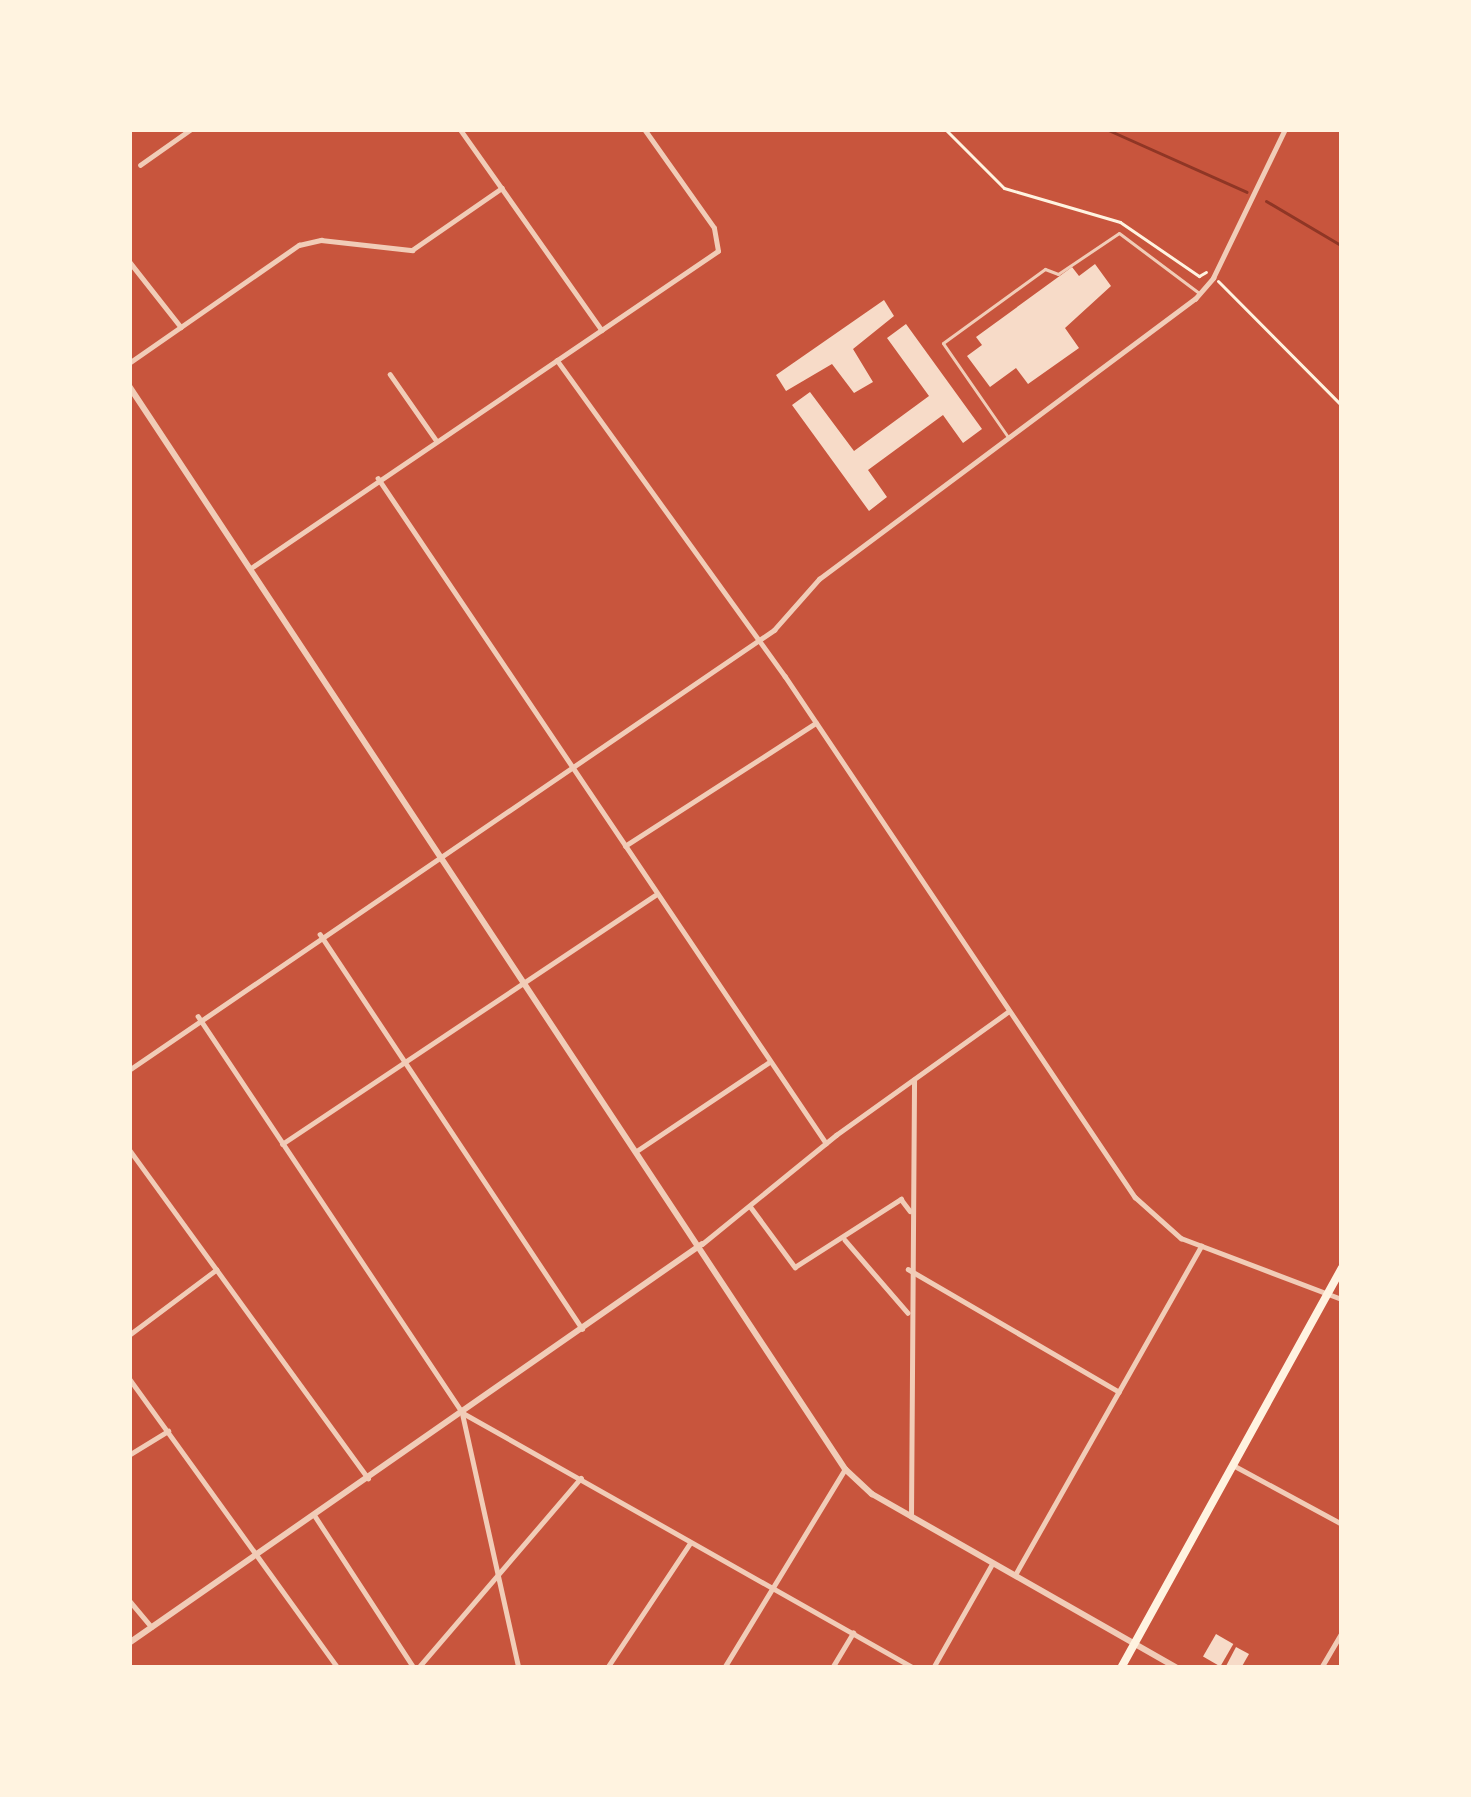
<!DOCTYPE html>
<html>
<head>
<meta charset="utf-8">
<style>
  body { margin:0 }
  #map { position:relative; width:1471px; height:1797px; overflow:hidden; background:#c8553d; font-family:"PT Sans Narrow",sans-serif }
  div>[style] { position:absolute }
  .stream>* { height:3px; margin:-1.5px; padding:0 1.5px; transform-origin:1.5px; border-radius:1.5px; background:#8f3625 }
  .building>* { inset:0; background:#f7dbc8; transform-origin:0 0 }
  .path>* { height:3px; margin:-1.5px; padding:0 1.5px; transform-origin:1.5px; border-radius:1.5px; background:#fff3e0 }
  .service>* { height:3px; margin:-1.5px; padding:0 1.5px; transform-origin:1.5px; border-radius:1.5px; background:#f1ccb7 }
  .minor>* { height:4.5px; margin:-2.25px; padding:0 2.25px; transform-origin:2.25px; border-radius:2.25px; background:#f1ccb7 }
  .tertiary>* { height:6px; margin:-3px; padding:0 3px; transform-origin:3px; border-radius:3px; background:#f1ccb7 }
  .secondary>* { height:8px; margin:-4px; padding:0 4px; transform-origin:4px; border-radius:4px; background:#fff3e0 }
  span { translate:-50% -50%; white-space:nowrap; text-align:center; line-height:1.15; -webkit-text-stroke:12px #fff3e0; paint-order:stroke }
  .frame { position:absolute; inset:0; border:132px solid #fff3e0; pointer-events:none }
</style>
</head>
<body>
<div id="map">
  <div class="stream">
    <i style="left:1106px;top:129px;width:154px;rotate:24.1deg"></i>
    <i style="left:1266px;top:201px;width:88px;rotate:30.6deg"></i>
  </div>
  <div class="building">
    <i style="clip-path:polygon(1095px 264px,1111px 286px,1065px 328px,1079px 348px,1028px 384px,1016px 368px,990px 387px,967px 356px,982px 345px,976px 337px,1072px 267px,1079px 276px)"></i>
    <i style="clip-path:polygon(884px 300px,894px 316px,853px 349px,873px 382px,854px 393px,832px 364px,786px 391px,776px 375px)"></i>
    <i style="clip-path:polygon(906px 324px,982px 429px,963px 443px,943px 415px,868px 470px,887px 497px,869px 511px,792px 405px,810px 392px,854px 451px,929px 396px,887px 338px)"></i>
    <i style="left:1216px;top:1634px;width:20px;height:26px;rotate:30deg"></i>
    <i style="clip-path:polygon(1236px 1647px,1249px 1654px,1241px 1668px,1225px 1668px)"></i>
  </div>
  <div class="path">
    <i style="left:945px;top:129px;width:83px;rotate:45deg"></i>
    <i style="left:1004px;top:188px;width:121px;rotate:16.3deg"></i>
    <i style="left:1120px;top:222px;width:96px;rotate:34.4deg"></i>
    <i style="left:1199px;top:276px;width:8px;rotate:-30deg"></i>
    <i style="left:1218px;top:281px;width:176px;rotate:45.2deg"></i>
  </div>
  <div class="service">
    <i style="left:1008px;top:437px;width:114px;rotate:-124.7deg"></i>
    <i style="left:943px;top:343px;width:126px;rotate:-36deg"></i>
    <i style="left:1045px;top:269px;width:14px;rotate:21deg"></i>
    <i style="left:1058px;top:274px;width:73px;rotate:-33.9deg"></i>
    <i style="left:1119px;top:233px;width:100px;rotate:36.9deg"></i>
  </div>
  <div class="minor">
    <i style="left:460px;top:129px;width:246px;rotate:54.8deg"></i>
    <i style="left:140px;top:165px;width:62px;rotate:-35.2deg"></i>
    <i style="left:129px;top:261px;width:84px;rotate:51.8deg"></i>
    <i style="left:557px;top:360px;width:390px;rotate:54.2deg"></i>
    <i style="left:785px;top:676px;width:628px;rotate:56.11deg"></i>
    <i style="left:1135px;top:1197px;width:62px;rotate:41.7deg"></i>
    <i style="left:1181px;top:1238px;width:172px;rotate:20.8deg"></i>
    <i style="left:129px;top:363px;width:207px;rotate:-34.8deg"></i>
    <i style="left:299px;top:245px;width:23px;rotate:-13deg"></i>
    <i style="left:321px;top:240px;width:92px;rotate:6.3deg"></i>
    <i style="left:412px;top:250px;width:109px;rotate:-34.6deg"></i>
    <i style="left:390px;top:374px;width:80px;rotate:55.1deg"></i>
    <i style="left:378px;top:478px;width:802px;rotate:56.03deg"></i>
    <i style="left:251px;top:568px;width:564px;rotate:-34.17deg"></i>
    <i style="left:718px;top:251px;width:23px;rotate:-100deg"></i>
    <i style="left:714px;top:228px;width:121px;rotate:-125.3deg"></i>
    <i style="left:625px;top:846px;width:227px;rotate:-32.8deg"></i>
    <i style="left:320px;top:934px;width:474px;rotate:56.4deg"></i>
    <i style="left:198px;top:1016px;width:477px;rotate:56.3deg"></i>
    <i style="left:463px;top:1413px;width:518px;rotate:29.48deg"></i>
    <i style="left:129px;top:1070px;width:781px;rotate:-34.3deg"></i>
    <i style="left:774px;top:630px;width:68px;rotate:-48.6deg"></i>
    <i style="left:819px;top:579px;width:469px;rotate:-36.7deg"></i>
    <i style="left:1195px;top:299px;width:28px;rotate:-49deg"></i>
    <i style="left:1213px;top:278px;width:165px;rotate:-64.2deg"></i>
    <i style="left:282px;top:1144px;width:448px;rotate:-33.7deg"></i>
    <i style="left:129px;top:1149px;width:407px;rotate:54deg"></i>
    <i style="left:638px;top:1150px;width:156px;rotate:-33.8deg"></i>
    <i style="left:750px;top:1206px;width:76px;rotate:53.6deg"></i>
    <i style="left:795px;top:1267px;width:126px;rotate:-32.7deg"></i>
    <i style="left:901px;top:1199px;width:15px;rotate:53deg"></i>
    <i style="left:845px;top:1240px;width:96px;rotate:49.2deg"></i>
    <i style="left:702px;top:1244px;width:173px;rotate:-39.1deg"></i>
    <i style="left:836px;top:1135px;width:211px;rotate:-35.6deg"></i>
    <i style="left:908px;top:1269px;width:244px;rotate:30.2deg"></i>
    <i style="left:129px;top:1335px;width:109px;rotate:-36.8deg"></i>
    <i style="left:129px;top:1378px;width:357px;rotate:54.2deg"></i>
    <i style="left:463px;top:1416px;width:258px;rotate:77.5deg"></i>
    <i style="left:129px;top:1455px;width:46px;rotate:-31.6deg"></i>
    <i style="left:1233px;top:1465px;width:124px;rotate:28.4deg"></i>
    <i style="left:315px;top:1516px;width:181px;rotate:56.9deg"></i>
    <i style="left:911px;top:1517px;width:437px;rotate:-89.6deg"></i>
    <i style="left:1015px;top:1575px;width:378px;rotate:-60.5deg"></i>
    <i style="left:129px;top:1600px;width:35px;rotate:50deg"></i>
    <i style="left:418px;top:1668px;width:250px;rotate:-49.4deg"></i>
    <i style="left:607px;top:1668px;width:150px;rotate:-56.4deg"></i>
    <i style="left:724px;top:1668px;width:233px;rotate:-58.7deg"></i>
    <i style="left:832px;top:1668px;width:41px;rotate:-59deg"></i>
    <i style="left:933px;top:1668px;width:120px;rotate:-60.4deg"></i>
    <i style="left:1321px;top:1668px;width:42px;rotate:-59.7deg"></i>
  </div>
  <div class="tertiary">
    <i style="left:129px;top:386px;width:1298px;rotate:56.53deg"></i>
    <i style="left:845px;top:1469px;width:37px;rotate:43deg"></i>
    <i style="left:872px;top:1494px;width:351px;rotate:29.7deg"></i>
    <i style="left:129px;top:1643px;width:698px;rotate:-34.85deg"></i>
  </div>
  <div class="secondary">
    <i style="left:1121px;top:1668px;width:457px;rotate:-61.1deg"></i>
  </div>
  <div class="frame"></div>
</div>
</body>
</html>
